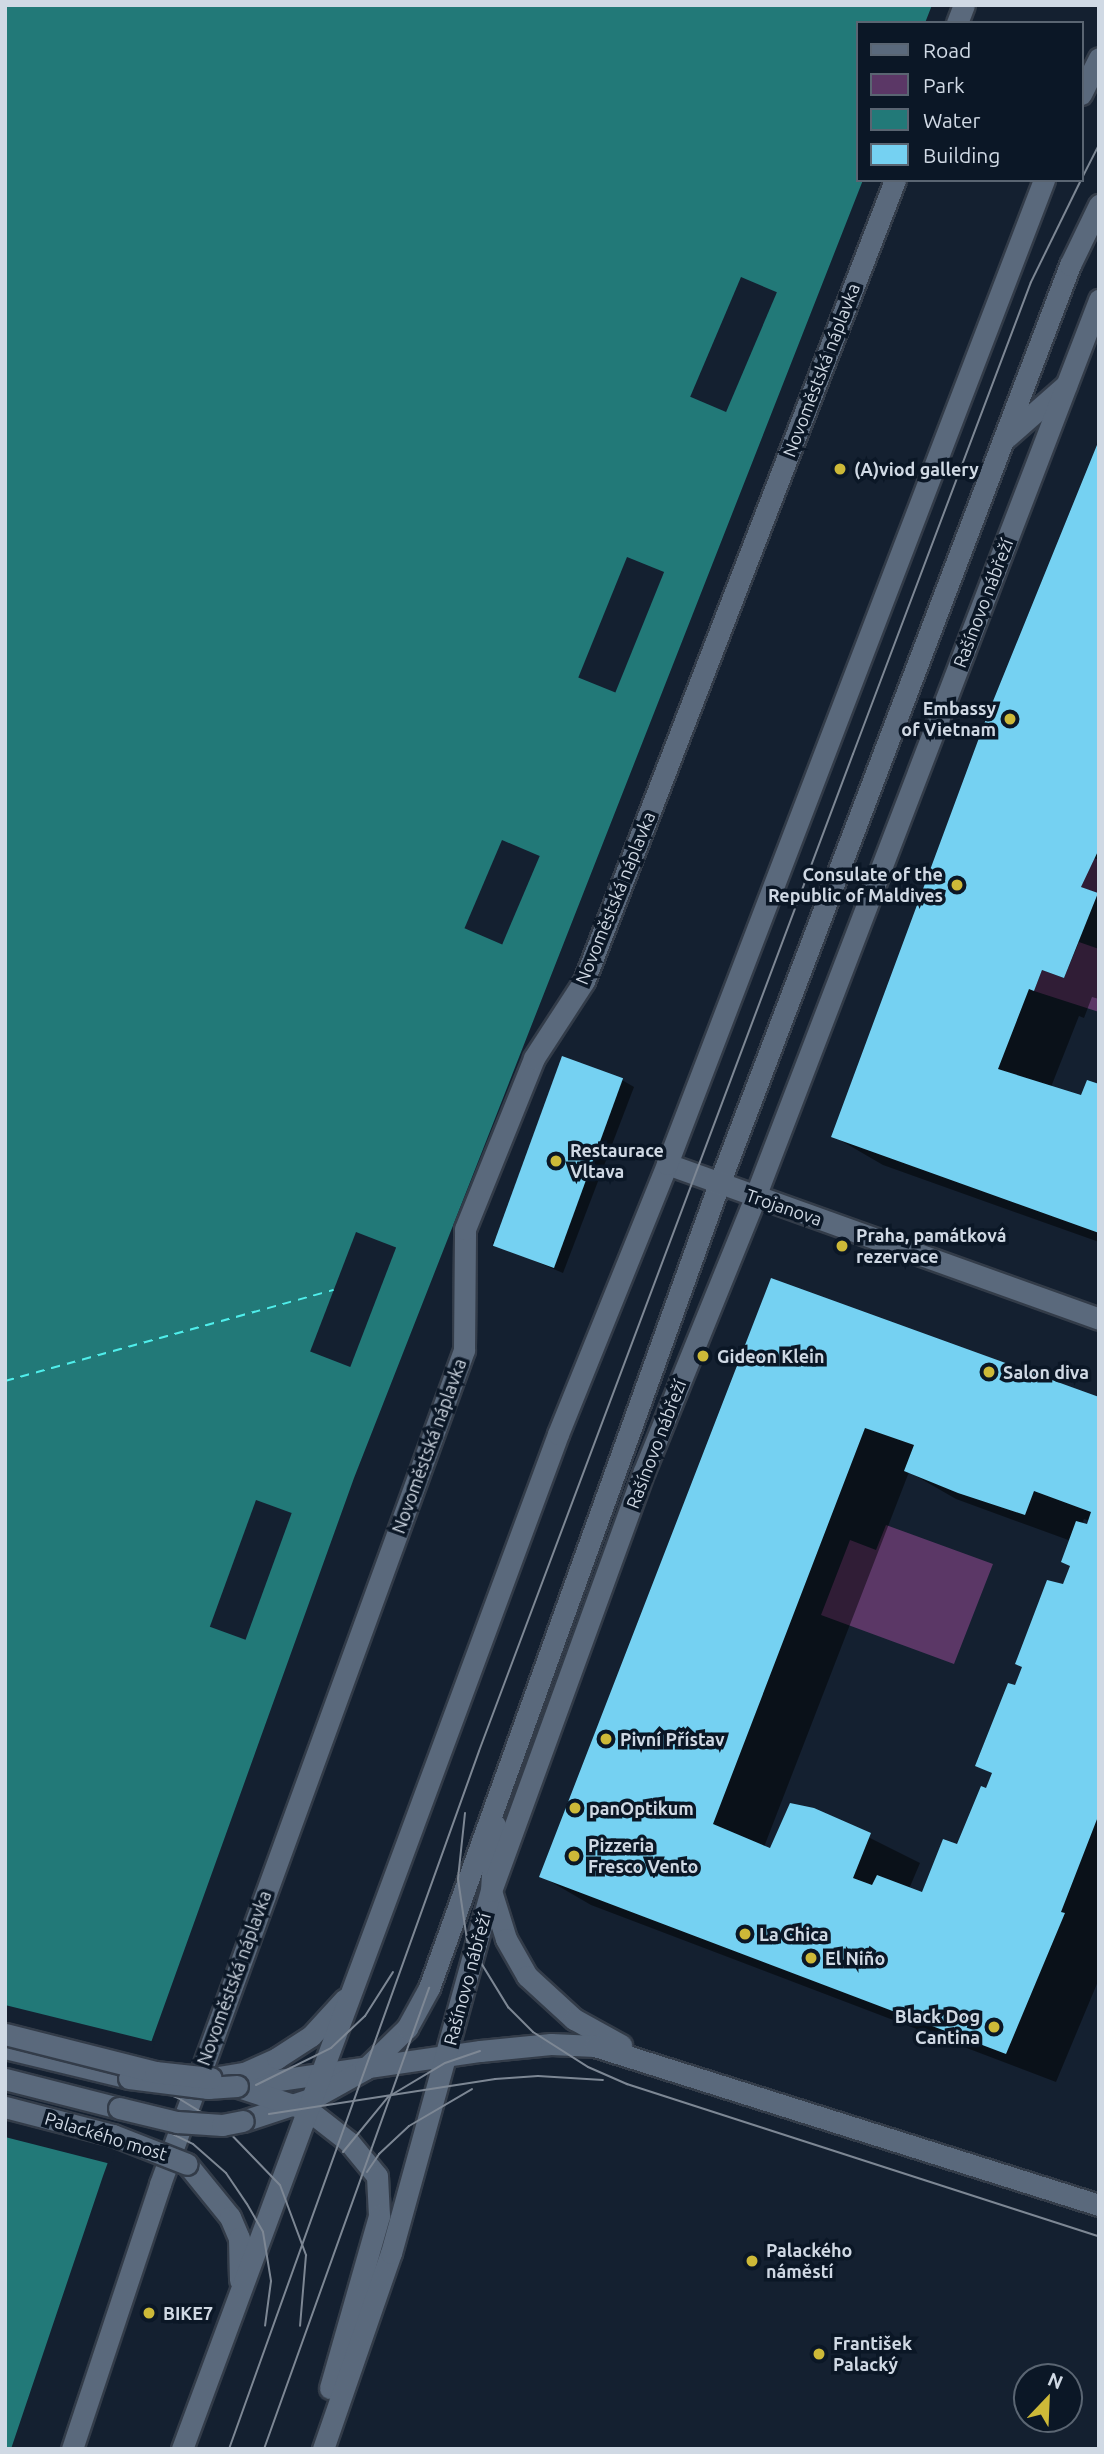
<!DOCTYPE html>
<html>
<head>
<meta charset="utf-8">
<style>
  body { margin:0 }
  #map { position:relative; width:1104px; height:2454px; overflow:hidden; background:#142030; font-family:Ubuntu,sans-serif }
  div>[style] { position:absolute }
  .green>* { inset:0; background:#5b3766 }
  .water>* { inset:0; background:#227978 }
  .pier>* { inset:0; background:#142030; transform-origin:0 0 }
  .shadow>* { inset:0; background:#0007 }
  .ferry>* { height:2px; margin-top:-1px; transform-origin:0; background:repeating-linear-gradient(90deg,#4feeeb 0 9px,transparent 0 16px) }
  .building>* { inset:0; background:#75d1f2; transform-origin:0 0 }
  .roads { filter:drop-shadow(2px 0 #333c49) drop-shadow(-2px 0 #333c49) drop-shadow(0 2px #333c49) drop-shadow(0 -2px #333c49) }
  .lane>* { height:21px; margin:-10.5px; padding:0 10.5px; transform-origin:10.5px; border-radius:10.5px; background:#5a697c }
  .street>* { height:21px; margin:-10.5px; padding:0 10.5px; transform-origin:10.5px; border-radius:10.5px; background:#5a697c }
  .secondary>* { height:21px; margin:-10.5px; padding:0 10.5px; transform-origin:10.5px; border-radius:10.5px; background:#5a697c }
  .tram>* { height:2px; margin:-1px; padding:0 1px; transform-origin:1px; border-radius:1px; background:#7d8794 }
  .bridges { filter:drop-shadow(2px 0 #333c49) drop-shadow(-2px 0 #333c49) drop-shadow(0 2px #333c49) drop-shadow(0 -2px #333c49) }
  .lane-bridge>* { height:21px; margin:-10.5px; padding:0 10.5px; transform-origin:10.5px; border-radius:10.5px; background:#5a697c }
  .secondary-bridge>* { height:21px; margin:-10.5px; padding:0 10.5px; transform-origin:10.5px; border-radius:10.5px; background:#5a697c }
  .dots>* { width:19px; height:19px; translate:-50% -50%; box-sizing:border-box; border:4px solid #0b1726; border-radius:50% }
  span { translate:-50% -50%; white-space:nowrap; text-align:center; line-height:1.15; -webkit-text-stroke:7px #0b1726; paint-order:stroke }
  .street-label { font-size:18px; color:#d0d9e4 }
  .poi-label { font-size:18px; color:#d0d9e4; font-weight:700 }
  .left { translate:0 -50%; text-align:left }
  .right { translate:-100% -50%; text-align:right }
  .frame { position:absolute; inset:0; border:7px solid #d0d9e4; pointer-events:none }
  .legend { position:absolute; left:856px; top:21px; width:228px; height:161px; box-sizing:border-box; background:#0b1726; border:2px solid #5a6572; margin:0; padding:9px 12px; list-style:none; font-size:21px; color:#d0d9e4 }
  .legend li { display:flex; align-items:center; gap:14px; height:35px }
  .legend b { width:35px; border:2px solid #5a6572 }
  .north { position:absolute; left:1013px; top:2363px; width:70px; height:70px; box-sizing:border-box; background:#0b1726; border:2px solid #5a6572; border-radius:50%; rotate:23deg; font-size:19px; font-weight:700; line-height:28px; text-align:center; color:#d0d9e4 }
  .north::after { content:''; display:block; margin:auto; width:24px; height:32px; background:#cdb938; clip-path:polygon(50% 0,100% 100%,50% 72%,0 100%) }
</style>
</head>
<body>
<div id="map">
  <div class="green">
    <i style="clip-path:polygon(1091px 857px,1099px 860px,1099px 894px,1081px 887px)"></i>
    <i style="clip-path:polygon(1079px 942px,1099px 949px,1099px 1012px,1034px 991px,1042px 970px,1064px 978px)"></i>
    <i style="clip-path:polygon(886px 1525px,993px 1564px,954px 1664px,821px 1615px,850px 1540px,876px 1550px)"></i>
  </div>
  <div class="water">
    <i style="clip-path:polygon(5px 5px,932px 5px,925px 23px,857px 23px,857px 180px,863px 180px,354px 1478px,103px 2176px,11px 2449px,5px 2449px)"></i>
  </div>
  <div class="pier">
    <i style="left:741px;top:277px;width:39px;height:130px;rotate:23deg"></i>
    <i style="left:627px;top:557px;width:40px;height:130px;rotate:22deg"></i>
    <i style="left:502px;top:840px;width:41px;height:96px;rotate:23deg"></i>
    <i style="left:356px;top:1232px;width:43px;height:128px;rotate:21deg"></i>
    <i style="left:256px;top:1500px;width:38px;height:135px;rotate:20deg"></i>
    <i style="clip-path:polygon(5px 2005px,155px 2042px,111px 2164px,5px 2137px)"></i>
  </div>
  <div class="shadow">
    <i style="clip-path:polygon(1099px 442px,1099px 999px,1092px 997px,1084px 1018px,1079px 1016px,1051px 1087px,1082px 1097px,1099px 1086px,1099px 1242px,883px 1165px,833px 1136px)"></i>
    <i style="clip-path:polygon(622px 1080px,634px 1087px,563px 1273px,492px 1243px)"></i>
    <i style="clip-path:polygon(evenodd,772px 1280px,1099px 1398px,1099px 1979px,1056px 2082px,591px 1905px,541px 1876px,772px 1280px,909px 1472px,956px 1499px,1071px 1541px,1072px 1566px,977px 1765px,993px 1774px,987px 1790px,958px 1846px,923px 1894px,909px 1889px,920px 1863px,814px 1810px,771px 1850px,764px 1847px,909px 1472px,772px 1280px,1084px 1519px,1090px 1521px,1088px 1527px,1082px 1524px,1084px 1519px)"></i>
  </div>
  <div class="ferry">
    <i style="left:5px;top:1381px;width:341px;rotate:-15.5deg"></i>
  </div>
  <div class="building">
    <i style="clip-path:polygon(1099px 440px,1099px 849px,1081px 887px,1098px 893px,1064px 978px,1042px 970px,1034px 991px,1029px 989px,998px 1069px,1081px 1095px,1087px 1080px,1099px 1084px,1099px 1233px,831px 1137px,989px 711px)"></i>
    <i style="left:562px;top:1056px;width:65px;height:202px;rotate:20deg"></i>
    <i style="clip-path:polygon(evenodd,771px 1278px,1099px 1397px,1099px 1814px,1061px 1912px,1065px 1913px,1006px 2054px,539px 1877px,771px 1278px,865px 1428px,914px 1445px,904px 1471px,958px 1493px,1025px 1515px,1034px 1491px,1091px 1512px,1087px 1524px,1076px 1521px,1061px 1562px,1070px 1566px,1063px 1584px,1047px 1580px,1015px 1664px,1022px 1667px,1015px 1685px,1008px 1683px,975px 1766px,992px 1773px,986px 1788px,981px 1786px,957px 1844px,943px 1839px,922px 1892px,877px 1875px,872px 1885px,853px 1878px,871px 1833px,814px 1808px,790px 1803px,770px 1848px,713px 1824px,865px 1428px)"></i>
  </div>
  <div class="roads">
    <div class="lane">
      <i style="left:1007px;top:437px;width:79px;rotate:-41.4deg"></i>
      <i style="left:495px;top:1825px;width:66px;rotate:93.5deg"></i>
      <i style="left:491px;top:1891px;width:50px;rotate:72.6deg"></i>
      <i style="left:506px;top:1939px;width:43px;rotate:60.4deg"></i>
      <i style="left:527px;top:1976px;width:64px;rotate:42.5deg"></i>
      <i style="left:574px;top:2019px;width:54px;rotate:29deg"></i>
      <i style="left:5px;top:2048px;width:128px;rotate:13.6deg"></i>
      <i style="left:5px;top:2079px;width:118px;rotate:14.3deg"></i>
      <i style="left:237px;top:2086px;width:246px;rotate:-8.2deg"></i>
      <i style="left:480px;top:2051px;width:71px;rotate:-5.6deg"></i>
      <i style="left:551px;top:2044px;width:44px;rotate:2.6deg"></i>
      <i style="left:595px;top:2046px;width:528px;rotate:17.51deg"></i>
      <i style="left:243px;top:2121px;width:74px;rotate:-18.2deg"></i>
      <i style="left:313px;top:2098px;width:60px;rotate:-29.1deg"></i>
      <i style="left:365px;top:2069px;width:59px;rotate:-44.3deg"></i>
      <i style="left:407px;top:2028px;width:46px;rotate:-61.2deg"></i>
      <i style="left:429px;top:1988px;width:855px;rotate:-70.17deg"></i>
      <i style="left:719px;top:1184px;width:984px;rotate:-69.1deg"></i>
      <i style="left:1070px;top:265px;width:67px;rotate:-64.2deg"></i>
    </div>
    <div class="street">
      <i style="left:957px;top:23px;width:19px;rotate:-69deg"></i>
      <i style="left:667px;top:1164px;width:459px;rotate:19.7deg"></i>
      <i style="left:72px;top:2449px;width:279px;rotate:-71.6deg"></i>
      <i style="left:160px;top:2184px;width:888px;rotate:-69.97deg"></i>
      <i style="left:464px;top:1350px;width:121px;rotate:-89.5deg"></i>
      <i style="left:465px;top:1229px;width:184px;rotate:-68deg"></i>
      <i style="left:534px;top:1058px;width:92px;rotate:-57deg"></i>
      <i style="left:584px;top:981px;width:859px;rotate:-68.78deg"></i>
    </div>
    <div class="secondary">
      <i style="left:1081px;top:94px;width:40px;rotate:-63.4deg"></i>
      <i style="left:218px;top:2077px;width:26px;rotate:-9deg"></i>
      <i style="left:244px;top:2073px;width:36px;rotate:-24deg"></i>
      <i style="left:277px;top:2058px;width:40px;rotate:-32.9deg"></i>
      <i style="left:311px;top:2036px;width:50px;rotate:-47.4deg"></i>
      <i style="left:220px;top:2081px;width:93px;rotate:18.2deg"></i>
      <i style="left:308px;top:2110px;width:52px;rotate:38deg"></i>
      <i style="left:349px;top:2142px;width:44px;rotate:50.5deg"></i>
      <i style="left:377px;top:2176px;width:40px;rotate:87.1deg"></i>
      <i style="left:379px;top:2216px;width:179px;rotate:105.9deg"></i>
      <i style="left:187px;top:2164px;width:68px;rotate:50.9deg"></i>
      <i style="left:230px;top:2217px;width:23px;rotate:67deg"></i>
      <i style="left:239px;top:2238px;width:42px;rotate:88.6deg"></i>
      <i style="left:182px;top:2449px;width:1082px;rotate:-69.67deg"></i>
      <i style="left:558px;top:1434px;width:291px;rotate:-68deg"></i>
      <i style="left:667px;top:1164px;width:1054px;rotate:-69.04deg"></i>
      <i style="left:323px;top:2449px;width:207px;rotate:-70.9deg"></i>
      <i style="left:391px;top:2253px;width:376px;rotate:-74.6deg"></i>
      <i style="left:491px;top:1891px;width:447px;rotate:-70deg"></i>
      <i style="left:644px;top:1471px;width:296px;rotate:-67.9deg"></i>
      <i style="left:755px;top:1197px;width:961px;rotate:-69.02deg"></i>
    </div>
  </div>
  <div class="tram">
    <i style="left:1081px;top:180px;width:39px;rotate:-63deg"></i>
    <i style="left:465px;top:1813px;width:66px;rotate:96.1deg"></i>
    <i style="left:458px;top:1879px;width:62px;rotate:81.6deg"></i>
    <i style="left:467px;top:1940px;width:79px;rotate:58.5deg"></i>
    <i style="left:508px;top:2007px;width:35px;rotate:45deg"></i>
    <i style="left:533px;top:2032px;width:65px;rotate:32.5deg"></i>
    <i style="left:588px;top:2067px;width:43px;rotate:23.6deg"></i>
    <i style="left:627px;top:2084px;width:496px;rotate:17.9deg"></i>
    <i style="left:129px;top:2078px;width:53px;rotate:22.2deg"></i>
    <i style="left:178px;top:2098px;width:52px;rotate:31.5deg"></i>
    <i style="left:222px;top:2125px;width:83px;rotate:46deg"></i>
    <i style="left:280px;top:2185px;width:75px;rotate:69.6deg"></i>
    <i style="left:306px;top:2255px;width:71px;rotate:94.8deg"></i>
    <i style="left:256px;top:2085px;width:84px;rotate:-26.3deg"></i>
    <i style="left:331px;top:2048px;width:47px;rotate:-43.3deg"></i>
    <i style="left:365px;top:2016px;width:52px;rotate:-57.5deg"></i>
    <i style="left:119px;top:2108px;width:82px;rotate:25.9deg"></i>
    <i style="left:193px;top:2144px;width:44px;rotate:41.3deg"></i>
    <i style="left:226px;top:2173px;width:37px;rotate:56deg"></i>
    <i style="left:247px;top:2204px;width:32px;rotate:60deg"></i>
    <i style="left:263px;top:2232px;width:50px;rotate:80.7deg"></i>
    <i style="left:271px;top:2281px;width:45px;rotate:97.6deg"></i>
    <i style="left:269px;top:2114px;width:229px;rotate:-8.8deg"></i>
    <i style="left:495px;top:2079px;width:43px;rotate:-4deg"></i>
    <i style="left:538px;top:2076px;width:65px;rotate:3.5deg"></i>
    <i style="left:343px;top:2152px;width:71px;rotate:-50.7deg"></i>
    <i style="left:388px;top:2097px;width:66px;rotate:-30.8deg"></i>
    <i style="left:445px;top:2063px;width:37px;rotate:-19deg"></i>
    <i style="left:367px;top:2172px;width:22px;rotate:-56deg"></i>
    <i style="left:379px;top:2154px;width:41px;rotate:-43deg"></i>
    <i style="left:409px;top:2126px;width:73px;rotate:-30.4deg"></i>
    <i style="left:229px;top:2449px;width:741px;rotate:-70.29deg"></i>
    <i style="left:479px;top:1751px;width:1065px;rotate:-69.44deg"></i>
    <i style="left:853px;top:754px;width:504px;rotate:-69.34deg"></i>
    <i style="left:1031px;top:282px;width:114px;rotate:-63.9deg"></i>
    <i style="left:264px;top:2449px;width:490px;rotate:-70.3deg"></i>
  </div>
  <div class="bridges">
    <div class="lane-bridge">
      <i style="left:129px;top:2078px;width:80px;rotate:7.2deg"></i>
      <i style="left:208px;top:2088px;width:29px;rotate:-4deg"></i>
      <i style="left:119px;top:2108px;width:60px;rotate:13.6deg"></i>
      <i style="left:177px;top:2122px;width:45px;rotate:3.8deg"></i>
      <i style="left:222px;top:2125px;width:21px;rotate:-11deg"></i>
    </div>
    <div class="secondary-bridge">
      <i style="left:5px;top:2034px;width:155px;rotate:14.2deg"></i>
      <i style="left:155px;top:2072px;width:56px;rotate:6.1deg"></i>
      <i style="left:5px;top:2107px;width:112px;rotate:14.5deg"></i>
      <i style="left:113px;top:2135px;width:79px;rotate:21.4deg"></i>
    </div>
  </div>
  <div class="dots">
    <i style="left:840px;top:469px;background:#cdb938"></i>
    <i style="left:1010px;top:719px;background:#cdb938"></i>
    <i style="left:957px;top:885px;background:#cdb938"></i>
    <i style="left:556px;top:1161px;background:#cdb938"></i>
    <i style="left:842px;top:1246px;background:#cdb938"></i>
    <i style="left:703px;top:1356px;background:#cdb938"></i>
    <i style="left:989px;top:1372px;background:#cdb938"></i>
    <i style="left:606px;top:1739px;background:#cdb938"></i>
    <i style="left:575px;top:1808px;background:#cdb938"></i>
    <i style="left:574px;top:1856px;background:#cdb938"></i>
    <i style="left:745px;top:1934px;background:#cdb938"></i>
    <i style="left:811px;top:1958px;background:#cdb938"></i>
    <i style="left:994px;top:2027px;background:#cdb938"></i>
    <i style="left:752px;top:2261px;background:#cdb938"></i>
    <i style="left:149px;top:2313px;background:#cdb938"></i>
    <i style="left:819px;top:2354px;background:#cdb938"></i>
  </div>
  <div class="street-label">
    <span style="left:821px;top:370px;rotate:-69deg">Novoměstská náplavka</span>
    <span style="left:983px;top:603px;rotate:-69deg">Rašínovo nábřeží</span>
    <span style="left:615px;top:898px;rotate:-68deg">Novoměstská náplavka</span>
    <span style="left:784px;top:1207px;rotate:19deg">Trojanova</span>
    <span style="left:656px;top:1444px;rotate:-69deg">Rašínovo nábřeží</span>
    <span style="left:429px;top:1446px;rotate:-70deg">Novoměstská náplavka</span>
    <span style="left:234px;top:1978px;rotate:-70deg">Novoměstská náplavka</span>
    <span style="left:467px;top:1979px;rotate:-75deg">Rašínovo nábřeží</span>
    <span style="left:106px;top:2136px;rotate:17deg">Palackého most</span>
  </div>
  <div class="poi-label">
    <span class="left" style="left:854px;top:469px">(A)viod gallery</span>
    <span class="right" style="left:996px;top:719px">Embassy<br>of Vietnam</span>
    <span class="right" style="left:943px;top:885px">Consulate of the<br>Republic of Maldives</span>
    <span class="left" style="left:570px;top:1161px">Restaurace<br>Vltava</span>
    <span class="left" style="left:856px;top:1246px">Praha, památková<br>rezervace</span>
    <span class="left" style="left:717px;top:1356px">Gideon Klein</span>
    <span class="left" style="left:1003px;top:1372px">Salon diva</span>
    <span class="left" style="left:620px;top:1739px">Pivní Přístav</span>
    <span class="left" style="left:589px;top:1808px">panOptikum</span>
    <span class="left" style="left:588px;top:1856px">Pizzeria<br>Fresco Vento</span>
    <span class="left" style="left:759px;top:1934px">La Chica</span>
    <span class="left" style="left:825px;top:1958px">El Niño</span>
    <span class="right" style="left:980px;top:2027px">Black Dog<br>Cantina</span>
    <span class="left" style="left:766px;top:2261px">Palackého<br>náměstí</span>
    <span class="left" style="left:163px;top:2313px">BIKE7</span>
    <span class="left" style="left:833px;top:2354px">František<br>Palacký</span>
  </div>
  <div class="frame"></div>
  <ul class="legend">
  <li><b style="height:9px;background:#5a697c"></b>Road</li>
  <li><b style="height:19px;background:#5b3766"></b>Park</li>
  <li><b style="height:19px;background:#227978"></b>Water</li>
  <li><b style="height:19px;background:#75d1f2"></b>Building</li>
  </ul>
  <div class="north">N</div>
</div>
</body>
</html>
